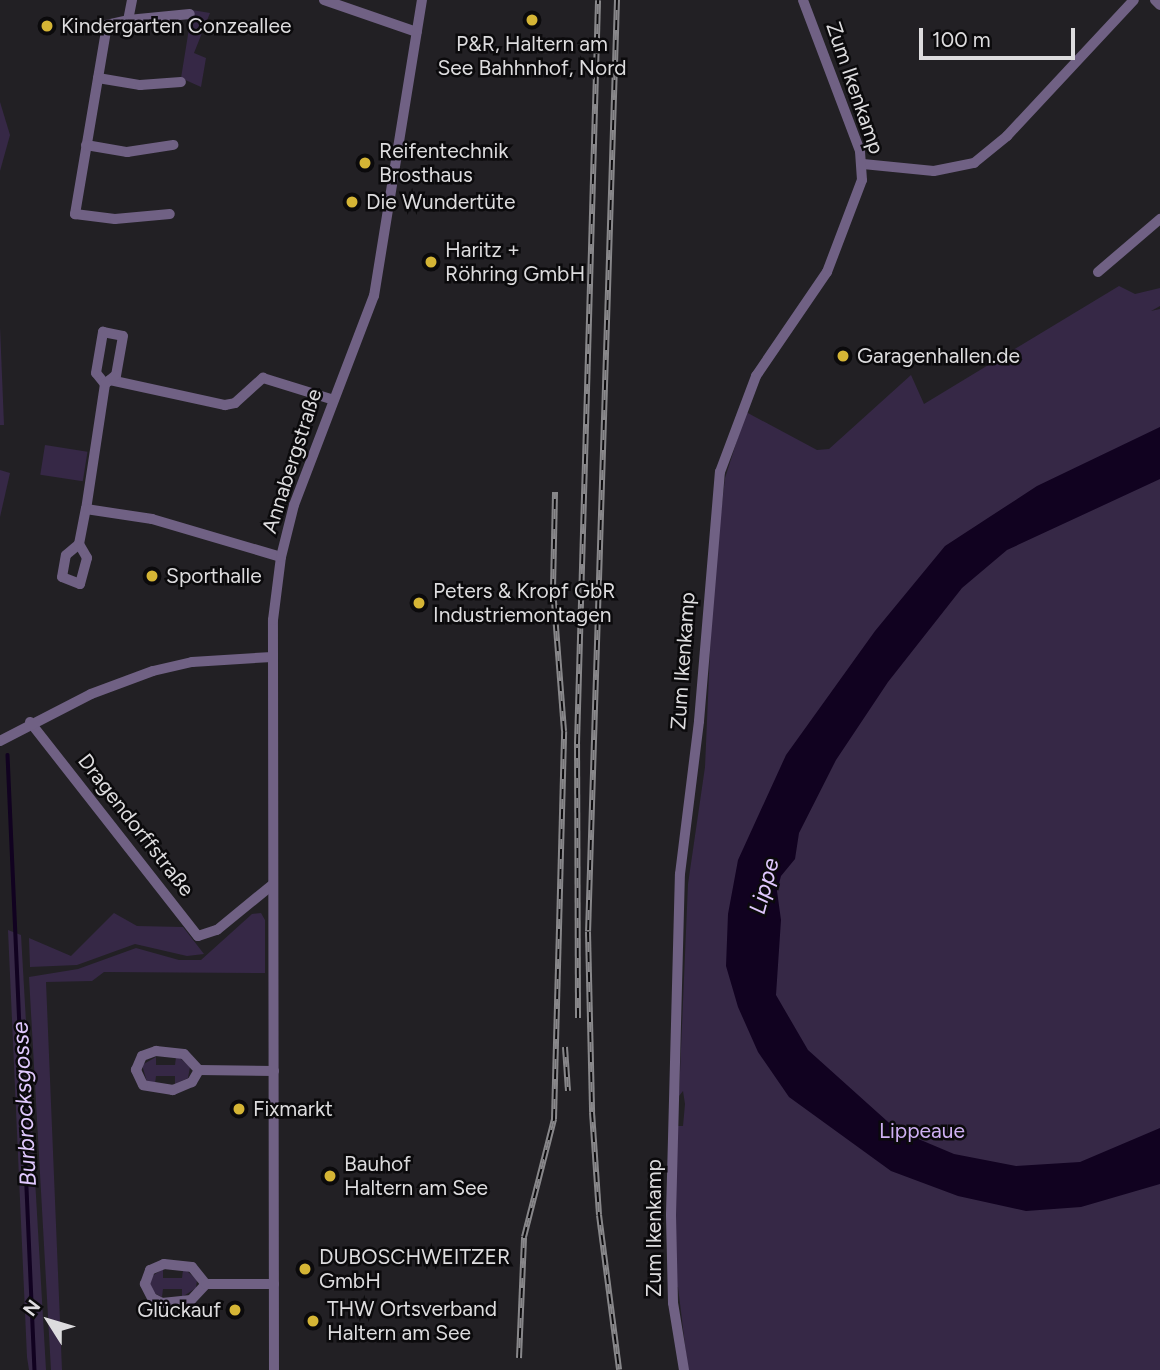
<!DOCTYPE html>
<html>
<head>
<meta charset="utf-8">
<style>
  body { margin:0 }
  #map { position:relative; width:1160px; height:1370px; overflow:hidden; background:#222024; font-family:Figtree,sans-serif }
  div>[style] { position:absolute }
  .green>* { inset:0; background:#362846; transform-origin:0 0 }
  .water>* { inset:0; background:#110220 }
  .stream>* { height:3.5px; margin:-1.75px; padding:0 1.75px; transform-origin:1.75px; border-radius:1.75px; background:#110220 }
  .minor>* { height:10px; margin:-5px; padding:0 5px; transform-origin:5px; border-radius:5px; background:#706184 }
  .rail>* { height:6px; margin-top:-3px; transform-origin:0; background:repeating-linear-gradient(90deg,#0b0a0c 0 10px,#88878a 0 20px); box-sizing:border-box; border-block:2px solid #88878a }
  .dots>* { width:19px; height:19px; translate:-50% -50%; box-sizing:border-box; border:4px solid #0b0a0c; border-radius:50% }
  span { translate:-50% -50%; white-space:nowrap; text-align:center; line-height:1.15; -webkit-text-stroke:5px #0b0a0c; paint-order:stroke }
  .poi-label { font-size:21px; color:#dddcde }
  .left { translate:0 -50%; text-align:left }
  .right { translate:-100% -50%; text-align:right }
  .street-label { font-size:21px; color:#dddcde }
  .park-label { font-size:21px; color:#ceb0f2 }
  .water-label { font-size:23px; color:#e1c9ff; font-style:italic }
  .north { position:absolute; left:14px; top:1286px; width:70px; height:70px; -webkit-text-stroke:5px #0b0a0c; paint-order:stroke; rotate:307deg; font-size:19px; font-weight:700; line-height:28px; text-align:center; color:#dddcde }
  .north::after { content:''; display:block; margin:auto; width:24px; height:32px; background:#dddcde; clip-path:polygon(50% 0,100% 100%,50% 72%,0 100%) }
  .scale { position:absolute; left:919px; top:28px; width:156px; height:32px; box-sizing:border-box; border:4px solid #dddcde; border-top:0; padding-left:9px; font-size:21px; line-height:24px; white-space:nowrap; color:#dddcde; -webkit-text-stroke:5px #0b0a0c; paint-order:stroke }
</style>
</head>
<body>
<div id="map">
  <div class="green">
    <i style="clip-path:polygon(192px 10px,210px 13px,194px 53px,206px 58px,201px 87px,181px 78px)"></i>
    <i style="clip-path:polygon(0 102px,10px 135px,0 171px)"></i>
    <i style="clip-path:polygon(1119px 286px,1135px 294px,1160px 288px,1160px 306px,1151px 311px,1160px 309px,1160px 1370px,688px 1370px,678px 1287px,670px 1286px,678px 1126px,683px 1126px,685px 1104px,683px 1091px,679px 1096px,688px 884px,705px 767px,713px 582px,725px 478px,746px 412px,817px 450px,829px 449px,911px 375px,924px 404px)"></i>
    <i style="clip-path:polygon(0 327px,4px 425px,0 425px)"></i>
    <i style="left:45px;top:445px;width:43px;height:30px;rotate:9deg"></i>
    <i style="clip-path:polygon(0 470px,10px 473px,0 517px)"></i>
    <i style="clip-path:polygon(114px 913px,137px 926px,183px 927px,204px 954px,187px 956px,135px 944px,77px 965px,30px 967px,29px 938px,71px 956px)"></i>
    <i style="clip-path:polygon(261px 913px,265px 920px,265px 973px,104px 972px,92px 981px,46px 982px,62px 1370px,51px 1370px,29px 977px,78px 969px,136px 948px,179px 960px,201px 960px,252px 914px)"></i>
    <i style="clip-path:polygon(8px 930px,21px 935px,46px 1370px,29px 1370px,27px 1357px)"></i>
    <i style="clip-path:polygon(156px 1057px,156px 1065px,175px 1065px,176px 1057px,180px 1058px,190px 1067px,188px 1078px,175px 1084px,175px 1076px,156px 1076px,155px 1084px,147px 1082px,142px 1065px)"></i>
    <i style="clip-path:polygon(163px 1269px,163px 1278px,182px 1278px,183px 1270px,187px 1271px,197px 1280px,196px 1288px,182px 1297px,182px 1289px,163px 1289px,162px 1297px,152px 1292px,149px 1278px)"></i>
  </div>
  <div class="water">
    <i style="clip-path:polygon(1160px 427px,1160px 479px,1007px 550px,962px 588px,888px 682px,836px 760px,799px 833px,795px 859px,781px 876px,777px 891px,781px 920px,776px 995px,808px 1050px,897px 1130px,954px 1154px,1016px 1166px,1080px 1162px,1160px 1128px,1160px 1184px,1081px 1207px,1026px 1211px,958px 1196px,891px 1171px,789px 1097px,758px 1052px,738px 1007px,726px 966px,728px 914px,738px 860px,786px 755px,875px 631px,945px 546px,1037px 486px)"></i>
  </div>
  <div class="stream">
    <i style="left:8px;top:755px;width:616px;rotate:87.49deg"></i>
  </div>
  <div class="minor">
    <i style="left:132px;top:0;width:20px;rotate:101deg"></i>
    <i style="left:128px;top:20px;width:22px;rotate:167deg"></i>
    <i style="left:107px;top:25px;width:192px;rotate:99.6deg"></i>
    <i style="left:75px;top:214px;width:40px;rotate:7.1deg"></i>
    <i style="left:115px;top:219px;width:55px;rotate:-5.2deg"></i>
    <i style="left:324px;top:0;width:98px;rotate:19deg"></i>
    <i style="left:1155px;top:0;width:7px;rotate:45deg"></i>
    <i style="left:128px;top:20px;width:62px;rotate:-5.5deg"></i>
    <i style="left:98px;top:78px;width:43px;rotate:9.5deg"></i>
    <i style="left:140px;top:85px;width:41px;rotate:-4.2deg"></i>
    <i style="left:86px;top:145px;width:42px;rotate:9.7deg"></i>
    <i style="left:127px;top:152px;width:47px;rotate:-8.7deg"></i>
    <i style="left:863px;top:164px;width:71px;rotate:5.6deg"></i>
    <i style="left:934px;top:171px;width:41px;rotate:-11.3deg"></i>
    <i style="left:974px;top:163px;width:43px;rotate:-39.3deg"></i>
    <i style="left:1007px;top:136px;width:186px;rotate:-47deg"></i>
    <i style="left:1098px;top:272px;width:82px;rotate:-40.5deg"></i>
    <i style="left:110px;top:380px;width:118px;rotate:12.3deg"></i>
    <i style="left:225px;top:405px;width:10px;rotate:-11deg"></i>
    <i style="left:235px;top:403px;width:38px;rotate:-42deg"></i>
    <i style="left:263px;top:378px;width:71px;rotate:17.2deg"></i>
    <i style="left:105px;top:384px;width:14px;rotate:-129deg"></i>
    <i style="left:96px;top:373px;width:42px;rotate:-80.3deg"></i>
    <i style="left:103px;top:332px;width:20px;rotate:11deg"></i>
    <i style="left:123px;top:336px;width:40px;rotate:100deg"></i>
    <i style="left:116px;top:375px;width:14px;rotate:141deg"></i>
    <i style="left:105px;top:384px;width:126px;rotate:98.6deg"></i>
    <i style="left:86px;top:509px;width:67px;rotate:8.6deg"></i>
    <i style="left:152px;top:519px;width:134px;rotate:16.4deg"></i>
    <i style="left:79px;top:544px;width:16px;rotate:60deg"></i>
    <i style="left:87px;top:558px;width:27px;rotate:105deg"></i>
    <i style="left:80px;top:584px;width:19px;rotate:-159deg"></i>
    <i style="left:62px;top:577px;width:22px;rotate:-80deg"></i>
    <i style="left:66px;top:555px;width:17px;rotate:-40deg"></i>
    <i style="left:79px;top:544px;width:36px;rotate:-79deg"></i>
    <i style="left:30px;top:722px;width:272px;rotate:51.9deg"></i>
    <i style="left:198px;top:936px;width:20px;rotate:-18deg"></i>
    <i style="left:217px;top:930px;width:71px;rotate:-39.3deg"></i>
    <i style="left:0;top:741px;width:102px;rotate:-27.3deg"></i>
    <i style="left:91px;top:694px;width:66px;rotate:-20.4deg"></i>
    <i style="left:153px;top:671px;width:40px;rotate:-13deg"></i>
    <i style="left:192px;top:662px;width:80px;rotate:-3.6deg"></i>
    <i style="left:199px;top:1070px;width:14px;rotate:120deg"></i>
    <i style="left:192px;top:1082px;width:21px;rotate:157deg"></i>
    <i style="left:173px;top:1090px;width:30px;rotate:-171deg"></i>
    <i style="left:143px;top:1085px;width:17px;rotate:-115deg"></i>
    <i style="left:136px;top:1070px;width:15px;rotate:-67deg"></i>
    <i style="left:142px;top:1056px;width:15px;rotate:-20deg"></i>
    <i style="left:156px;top:1051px;width:28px;rotate:6deg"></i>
    <i style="left:184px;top:1054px;width:22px;rotate:47deg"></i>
    <i style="left:199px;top:1070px;width:75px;rotate:0.8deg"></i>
    <i style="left:206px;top:1284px;width:22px;rotate:133deg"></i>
    <i style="left:191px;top:1300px;width:29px;rotate:174deg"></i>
    <i style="left:162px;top:1303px;width:11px;rotate:-153deg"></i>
    <i style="left:152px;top:1298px;width:16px;rotate:-117deg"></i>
    <i style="left:145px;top:1284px;width:15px;rotate:-70deg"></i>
    <i style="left:150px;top:1270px;width:15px;rotate:-23deg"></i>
    <i style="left:164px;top:1264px;width:28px;rotate:6deg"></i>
    <i style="left:192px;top:1267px;width:22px;rotate:51deg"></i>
    <i style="left:206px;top:1284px;width:68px"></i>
    <i style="left:274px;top:1370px;width:750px;rotate:-90.08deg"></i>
    <i style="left:273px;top:620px;width:64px;rotate:-82.8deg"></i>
    <i style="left:281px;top:557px;width:54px;rotate:-76deg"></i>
    <i style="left:294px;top:505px;width:224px;rotate:-69.1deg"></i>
    <i style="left:374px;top:296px;width:300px;rotate:-80.8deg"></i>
    <i style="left:684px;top:1370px;width:68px;rotate:-99.3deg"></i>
    <i style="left:673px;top:1303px;width:88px;rotate:-91.3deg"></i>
    <i style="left:671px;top:1215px;width:341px;rotate:-88.5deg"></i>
    <i style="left:680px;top:874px;width:154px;rotate:-82.9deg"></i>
    <i style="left:699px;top:721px;width:250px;rotate:-85.2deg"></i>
    <i style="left:720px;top:472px;width:103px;rotate:-69.4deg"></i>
    <i style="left:756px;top:376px;width:126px;rotate:-55.7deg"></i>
    <i style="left:827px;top:272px;width:98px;rotate:-69.2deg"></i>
    <i style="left:862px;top:180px;width:29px;rotate:-94deg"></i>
    <i style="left:860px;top:151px;width:161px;rotate:-110.7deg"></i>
  </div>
  <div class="rail">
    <i style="left:617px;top:0;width:932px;rotate:91.78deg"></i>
    <i style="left:588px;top:932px;width:180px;rotate:88.7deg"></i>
    <i style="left:592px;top:1112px;width:103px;rotate:86.1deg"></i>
    <i style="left:599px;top:1215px;width:156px;rotate:82.6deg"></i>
    <i style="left:578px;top:1018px;width:274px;rotate:-90.2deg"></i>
    <i style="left:577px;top:744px;width:744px;rotate:-88.38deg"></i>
    <i style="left:565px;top:1047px;width:44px;rotate:86.1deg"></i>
    <i style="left:519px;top:1358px;width:121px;rotate:-87.6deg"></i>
    <i style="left:524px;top:1237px;width:122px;rotate:-75.7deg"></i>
    <i style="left:554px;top:1119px;width:388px;rotate:-88.5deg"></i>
    <i style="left:564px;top:731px;width:142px;rotate:-94.4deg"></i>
    <i style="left:553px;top:589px;width:97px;rotate:-88.8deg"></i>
  </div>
  <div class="dots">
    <i style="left:532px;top:20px;background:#d5b535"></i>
    <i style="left:47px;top:26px;background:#d5b535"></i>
    <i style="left:365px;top:163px;background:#d5b535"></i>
    <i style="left:352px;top:202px;background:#d5b535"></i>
    <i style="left:431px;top:262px;background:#d5b535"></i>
    <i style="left:843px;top:356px;background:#d5b535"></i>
    <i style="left:152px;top:576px;background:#d5b535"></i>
    <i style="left:419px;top:603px;background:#d5b535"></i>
    <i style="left:239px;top:1109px;background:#d5b535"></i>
    <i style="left:330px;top:1176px;background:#d5b535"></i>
    <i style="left:305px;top:1269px;background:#d5b535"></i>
    <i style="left:235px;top:1310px;background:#d5b535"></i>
    <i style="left:313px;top:1321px;background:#d5b535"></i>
  </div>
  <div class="poi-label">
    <span class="left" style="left:61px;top:26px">Kindergarten Conzeallee</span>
    <span style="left:532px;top:56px">P&amp;R, Haltern am<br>See Bahhnhof, Nord</span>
    <span class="left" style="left:379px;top:163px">Reifentechnik<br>Brosthaus</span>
    <span class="left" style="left:366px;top:202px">Die Wundertüte</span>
    <span class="left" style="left:445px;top:262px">Haritz +<br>Röhring GmbH</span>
    <span class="left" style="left:857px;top:356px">Garagenhallen.de</span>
    <span class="left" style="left:166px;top:576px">Sporthalle</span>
    <span class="left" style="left:433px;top:603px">Peters &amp; Kropf GbR<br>Industriemontagen</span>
    <span class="left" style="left:253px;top:1109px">Fixmarkt</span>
    <span class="left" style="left:344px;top:1176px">Bauhof<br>Haltern am See</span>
    <span class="left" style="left:319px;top:1269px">DUBOSCHWEITZER<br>GmbH</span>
    <span class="left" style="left:327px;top:1321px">THW Ortsverband<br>Haltern am See</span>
    <span class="right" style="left:221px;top:1310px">Glückauf</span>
  </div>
  <div class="street-label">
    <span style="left:855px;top:88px;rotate:71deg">Zum Ikenkamp</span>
    <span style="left:292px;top:461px;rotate:-72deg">Annabergstraße</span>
    <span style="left:683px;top:661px;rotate:-86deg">Zum Ikenkamp</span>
    <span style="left:136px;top:825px;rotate:52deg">Dragendorffstraße</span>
    <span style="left:654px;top:1228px;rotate:-90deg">Zum Ikenkamp</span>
  </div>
  <div class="park-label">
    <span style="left:922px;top:1131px">Lippeaue</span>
  </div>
  <div class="water-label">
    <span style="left:764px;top:886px;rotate:-75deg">Lippe</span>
    <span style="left:24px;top:1104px;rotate:-93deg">Burbrocksgosse</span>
  </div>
  <div class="north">N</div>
  <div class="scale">100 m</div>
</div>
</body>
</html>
